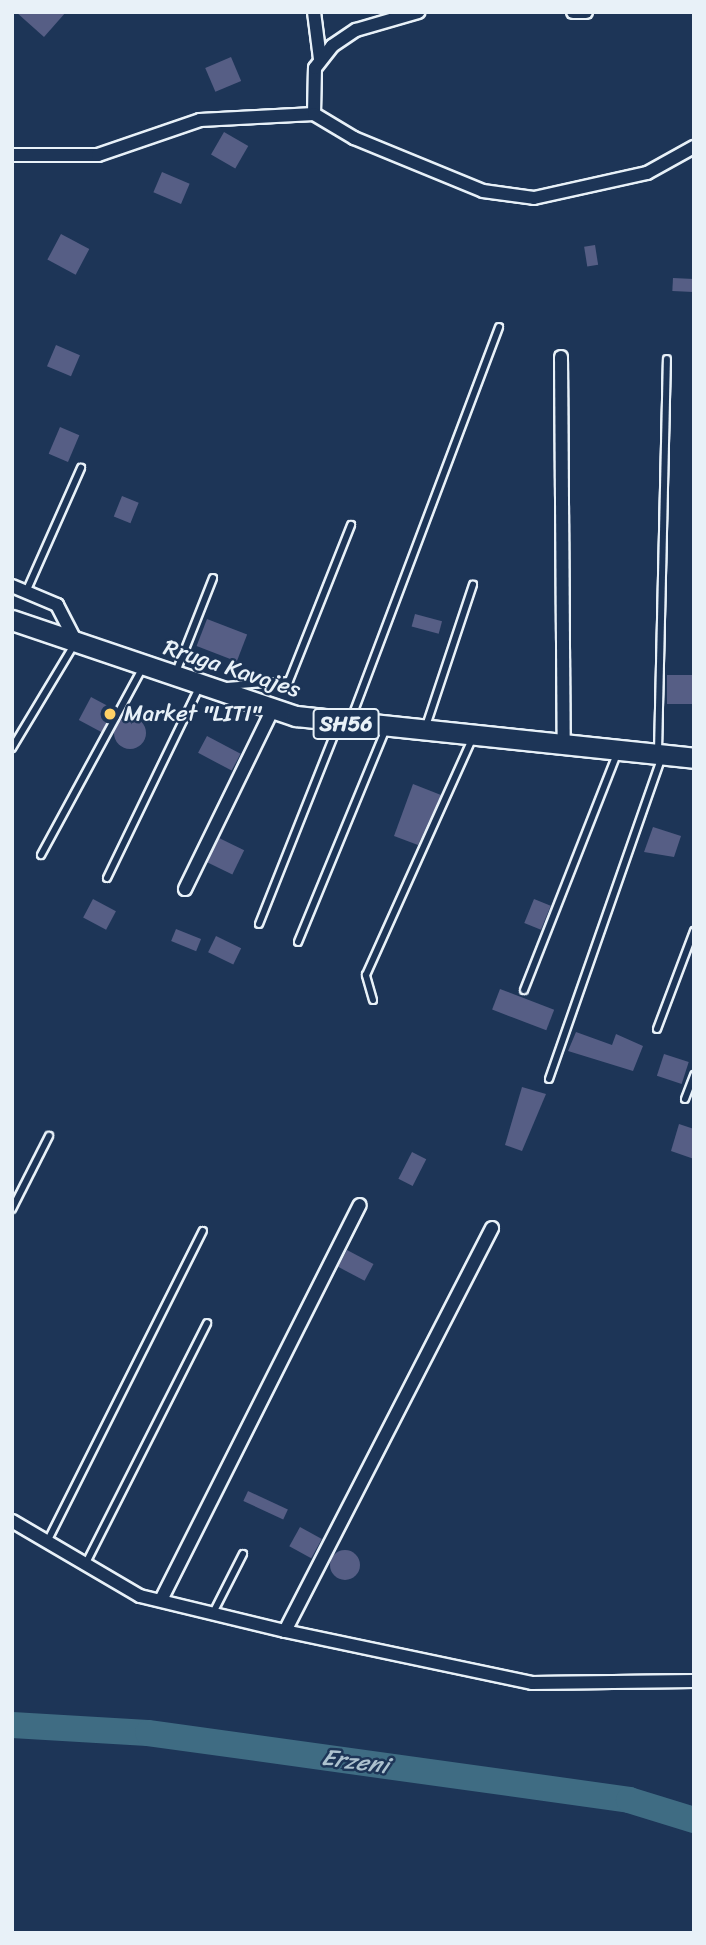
<!DOCTYPE html>
<html>
<head>
<meta charset="utf-8">
<style>
  body { margin:0 }
  #map { position:relative; width:706px; height:1945px; overflow:hidden; background:#1d3557; font-family:Sriracha,sans-serif }
  div>[style] { position:absolute }
  .river>* { height:26px; margin:-13px; padding:0 13px; transform-origin:13px; border-radius:13px; background:#3f6c83 }
  .building>* { inset:0; background:#565e85; transform-origin:0 0 }
  .round { border-radius:50% }
  .roads { filter:drop-shadow(2px 0 #e8f1f8) drop-shadow(-2px 0 #e8f1f8) drop-shadow(0 2px #e8f1f8) drop-shadow(0 -2px #e8f1f8) }
  .lane>* { height:6px; margin:-3px; padding:0 3px; transform-origin:3px; border-radius:3px; background:#1d3557 }
  .street>* { height:12px; margin:-6px; padding:0 6px; transform-origin:6px; border-radius:6px; background:#1d3557 }
  .primary>* { height:19px; margin:-9.5px; padding:0 9.5px; transform-origin:9.5px; border-radius:9.5px; background:#1d3557 }
  .dots>* { width:19px; height:19px; translate:-50% -50%; box-sizing:border-box; border:4px solid #1d3557; border-radius:50% }
  span { translate:-50% -50%; white-space:nowrap; text-align:center; line-height:1.15; -webkit-text-stroke:5px #1d3557; paint-order:stroke }
  .shield-label span { padding:2px 5px; background:#1d3557; border:2px solid; border-radius:5px; -webkit-text-stroke-width:0 }
  .shield-label { font-size:21px; color:#e8f1f8; font-weight:700 }
  .street-label { font-size:23px; color:#e8f1f8 }
  .poi-label { font-size:23px; color:#e8f1f8 }
  .left { translate:0 -50%; text-align:left }
  .water-label { font-size:24px; color:#adc2cf; font-style:italic }
  .frame { position:absolute; inset:0; border:14px solid #e8f1f8; pointer-events:none }
</style>
</head>
<body>
<div id="map">
  <div class="river">
    <i style="left:12px;top:1725px;width:136px;rotate:3.4deg"></i>
    <i style="left:148px;top:1733px;width:486px;rotate:7.9deg"></i>
    <i style="left:629px;top:1800px;width:68px;rotate:17.1deg"></i>
  </div>
  <div class="building">
    <i style="clip-path:polygon(16px 12px,66px 12px,44px 37px)"></i>
    <i style="left:231px;top:57px;width:26px;height:28px;rotate:67deg"></i>
    <i style="left:224px;top:132px;width:28px;height:26px;rotate:30deg"></i>
    <i style="left:162px;top:172px;width:30px;height:22px;rotate:23deg"></i>
    <i style="left:61px;top:234px;width:32px;height:29px;rotate:28deg"></i>
    <i style="left:595px;top:245px;width:20px;height:11px;rotate:81deg"></i>
    <i style="left:673px;top:278px;width:21px;height:13px;rotate:3deg"></i>
    <i style="left:56px;top:345px;width:26px;height:23px;rotate:23deg"></i>
    <i style="left:60px;top:427px;width:21px;height:29px;rotate:23deg"></i>
    <i style="left:122px;top:496px;width:18px;height:22px;rotate:22deg"></i>
    <i style="left:415px;top:614px;width:28px;height:13px;rotate:15deg"></i>
    <i style="left:207px;top:619px;width:43px;height:29px;rotate:21deg"></i>
    <i style="left:667px;top:675px;width:27px;height:29px"></i>
    <i style="left:91px;top:697px;width:26px;height:26px;rotate:28deg"></i>
    <i class="round" style="left:114px;top:717px;width:32px;height:32px"></i>
    <i style="left:207px;top:736px;width:38px;height:19px;rotate:28deg"></i>
    <i style="clip-path:polygon(413px 784px,441px 795px,418px 845px,394px 836px)"></i>
    <i style="clip-path:polygon(653px 827px,681px 836px,674px 857px,644px 852px)"></i>
    <i style="left:219px;top:838px;width:28px;height:27px;rotate:26deg"></i>
    <i style="left:93px;top:899px;width:26px;height:21px;rotate:28deg"></i>
    <i style="left:534px;top:899px;width:18px;height:26px;rotate:22deg"></i>
    <i style="left:176px;top:929px;width:27px;height:13px;rotate:22deg"></i>
    <i style="left:216px;top:936px;width:28px;height:18px;rotate:26deg"></i>
    <i style="left:500px;top:989px;width:58px;height:22px;rotate:21deg"></i>
    <i style="clip-path:polygon(576px 1032px,612px 1045px,616px 1034px,643px 1046px,633px 1071px,568px 1051px)"></i>
    <i style="left:664px;top:1054px;width:26px;height:23px;rotate:18deg"></i>
    <i style="clip-path:polygon(522px 1087px,546px 1094px,522px 1151px,505px 1145px)"></i>
    <i style="clip-path:polygon(679px 1124px,694px 1129px,694px 1159px,671px 1151px)"></i>
    <i style="left:412px;top:1152px;width:16px;height:30px;rotate:27deg"></i>
    <i style="left:347px;top:1250px;width:30px;height:19px;rotate:28deg"></i>
    <i style="left:248px;top:1491px;width:44px;height:11px;rotate:25deg"></i>
    <i style="left:300px;top:1527px;width:25px;height:22px;rotate:29deg"></i>
    <i class="round" style="left:330px;top:1550px;width:30px;height:30px"></i>
  </div>
  <div class="roads">
    <div class="lane">
      <i style="left:26px;top:592px;width:136px;rotate:-66.1deg"></i>
      <i style="left:176px;top:672px;width:101px;rotate:-68.5deg"></i>
      <i style="left:227px;top:686px;width:62px;rotate:-4.6deg"></i>
      <i style="left:289px;top:681px;width:168px;rotate:-68.3deg"></i>
      <i style="left:351px;top:719px;width:419px;rotate:-69.3deg"></i>
      <i style="left:426px;top:726px;width:149px;rotate:-71.6deg"></i>
      <i style="left:12px;top:748px;width:122px;rotate:-59deg"></i>
      <i style="left:658px;top:752px;width:393px;rotate:-88.7deg"></i>
      <i style="left:41px;top:855px;width:214px;rotate:-61.5deg"></i>
      <i style="left:107px;top:878px;width:211px;rotate:-64.2deg"></i>
      <i style="left:259px;top:924px;width:214px;rotate:-68.3deg"></i>
      <i style="left:298px;top:942px;width:230px;rotate:-67.6deg"></i>
      <i style="left:524px;top:990px;width:254px;rotate:-68.5deg"></i>
      <i style="left:373px;top:1000px;width:26px;rotate:-106deg"></i>
      <i style="left:366px;top:975px;width:261px;rotate:-65.8deg"></i>
      <i style="left:657px;top:1029px;width:105px;rotate:-69.3deg"></i>
      <i style="left:549px;top:1079px;width:342px;rotate:-70.7deg"></i>
      <i style="left:685px;top:1099px;width:26px;rotate:-69deg"></i>
      <i style="left:12px;top:1209px;width:82px;rotate:-63.1deg"></i>
      <i style="left:47px;top:1542px;width:348px;rotate:-63.4deg"></i>
      <i style="left:85px;top:1565px;width:271px;rotate:-63.2deg"></i>
      <i style="left:214px;top:1611px;width:64px;rotate:-63deg"></i>
    </div>
    <div class="street">
      <i style="left:314px;top:12px;width:47px;rotate:82.7deg"></i>
      <i style="left:573px;top:12px;width:13px"></i>
      <i style="left:314px;top:114px;width:46px;rotate:-88.8deg"></i>
      <i style="left:315px;top:68px;width:28px;rotate:-52deg"></i>
      <i style="left:332px;top:46px;width:29px;rotate:-34deg"></i>
      <i style="left:356px;top:30px;width:65px;rotate:-16.2deg"></i>
      <i style="left:12px;top:155px;width:86px"></i>
      <i style="left:98px;top:155px;width:108px;rotate:-18.9deg"></i>
      <i style="left:200px;top:120px;width:114px;rotate:-3deg"></i>
      <i style="left:314px;top:114px;width:47px;rotate:31deg"></i>
      <i style="left:354px;top:138px;width:139px;rotate:22.3deg"></i>
      <i style="left:483px;top:191px;width:51px;rotate:7.8deg"></i>
      <i style="left:534px;top:198px;width:116px;rotate:-12.5deg"></i>
      <i style="left:647px;top:173px;width:54px;rotate:-29deg"></i>
      <i style="left:561px;top:357px;width:387px;rotate:89.6deg"></i>
      <i style="left:12px;top:586px;width:49px;rotate:22.9deg"></i>
      <i style="left:57px;top:605px;width:42px;rotate:62.8deg"></i>
      <i style="left:185px;top:889px;width:198px;rotate:-64deg"></i>
      <i style="left:12px;top:1521px;width:148px;rotate:30.4deg"></i>
      <i style="left:140px;top:1596px;width:149px;rotate:13.6deg"></i>
      <i style="left:285px;top:1631px;width:252px;rotate:11.9deg"></i>
      <i style="left:532px;top:1683px;width:162px;rotate:-0.7deg"></i>
      <i style="left:161px;top:1600px;width:442px;rotate:-63.3deg"></i>
      <i style="left:285px;top:1631px;width:453px;rotate:-62.8deg"></i>
    </div>
    <div class="primary">
      <i style="left:12px;top:620px;width:300px;rotate:18.7deg"></i>
      <i style="left:296px;top:716px;width:400px;rotate:6deg"></i>
    </div>
  </div>
  <div class="dots">
    <i style="left:110px;top:714px;background:#ffd166"></i>
  </div>
  <div class="shield-label">
    <span style="left:346px;top:724px">SH56</span>
  </div>
  <div class="street-label">
    <span style="left:232px;top:669px;rotate:18deg">Rruga Kavajes</span>
  </div>
  <div class="poi-label">
    <span class="left" style="left:124px;top:714px">Market "LITI"</span>
  </div>
  <div class="water-label">
    <span style="left:355px;top:1762px;rotate:8deg">Erzeni</span>
  </div>
  <div class="frame"></div>
</div>
</body>
</html>
